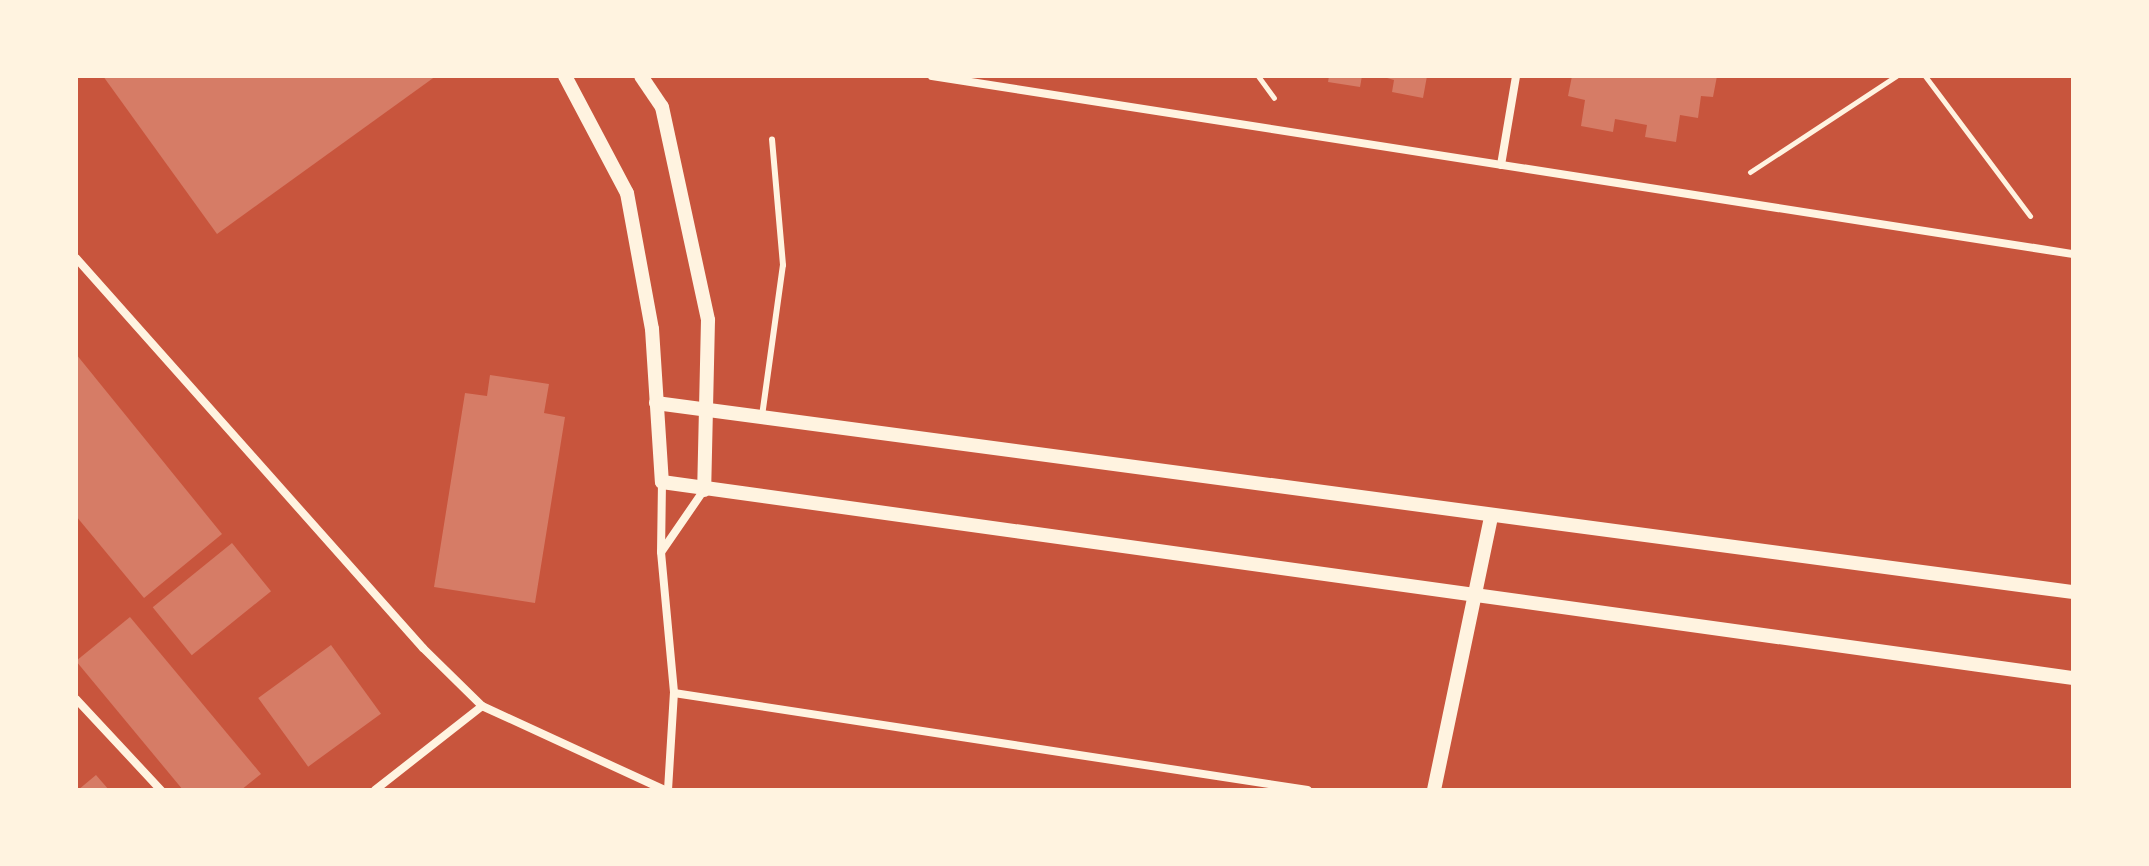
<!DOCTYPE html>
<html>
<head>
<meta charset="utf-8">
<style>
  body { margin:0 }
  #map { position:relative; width:2149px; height:866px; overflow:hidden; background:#c8553d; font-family:Jost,sans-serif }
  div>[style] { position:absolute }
  .building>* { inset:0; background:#d67c66; transform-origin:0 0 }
  .path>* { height:5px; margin:-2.5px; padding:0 2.5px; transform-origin:2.5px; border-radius:2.5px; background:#fff3e0 }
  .service>* { height:6px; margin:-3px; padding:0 3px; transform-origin:3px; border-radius:3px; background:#fff3e0 }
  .minor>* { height:8px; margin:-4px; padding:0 4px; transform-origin:4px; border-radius:4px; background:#fff3e0 }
  .tertiary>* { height:14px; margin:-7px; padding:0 7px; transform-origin:7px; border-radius:7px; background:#fff3e0 }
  span { translate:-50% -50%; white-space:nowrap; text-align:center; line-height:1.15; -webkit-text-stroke:8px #fff3e0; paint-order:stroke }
  .frame { position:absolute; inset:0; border:78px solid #fff3e0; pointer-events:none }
</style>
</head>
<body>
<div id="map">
  <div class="building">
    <i style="clip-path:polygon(103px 76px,436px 76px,217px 234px)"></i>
    <i style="clip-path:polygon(1329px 76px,1362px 76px,1360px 87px,1328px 82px)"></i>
    <i style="clip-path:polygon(1380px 76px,1427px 76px,1423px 98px,1392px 92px,1394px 80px)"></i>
    <i style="clip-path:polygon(1572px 76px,1717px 76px,1713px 97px,1701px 96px,1698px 118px,1680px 115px,1676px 142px,1645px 137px,1647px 125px,1615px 119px,1613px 132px,1581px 126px,1585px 100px,1568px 96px)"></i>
    <i style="clip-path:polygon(76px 354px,222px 534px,144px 598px,76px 516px)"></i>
    <i style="clip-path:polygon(490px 375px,549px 384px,544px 413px,565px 417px,535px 603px,434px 587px,465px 393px,487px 396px)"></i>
    <i style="left:232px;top:543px;width:62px;height:102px;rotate:51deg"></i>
    <i style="clip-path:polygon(130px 617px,261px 774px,241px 790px,183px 790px,76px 661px)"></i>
    <i style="left:331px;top:645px;width:85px;height:90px;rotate:54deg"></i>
    <i style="clip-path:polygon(96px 775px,109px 790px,78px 790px)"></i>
  </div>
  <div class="path">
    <i style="left:1258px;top:76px;width:27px;rotate:54deg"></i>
    <i style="left:1925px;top:76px;width:175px;rotate:53.1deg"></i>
    <i style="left:1750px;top:172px;width:175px;rotate:-33.3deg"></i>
  </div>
  <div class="service">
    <i style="left:762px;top:416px;width:152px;rotate:-82.1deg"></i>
    <i style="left:783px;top:265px;width:126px;rotate:-95deg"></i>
  </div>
  <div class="minor">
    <i style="left:932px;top:76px;width:1155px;rotate:8.87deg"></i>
    <i style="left:1501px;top:165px;width:90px;rotate:-80.4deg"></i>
    <i style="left:76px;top:258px;width:522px;rotate:48.34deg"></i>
    <i style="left:423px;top:648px;width:83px;rotate:44.5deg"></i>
    <i style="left:482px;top:706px;width:201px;rotate:24.7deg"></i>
    <i style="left:662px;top:482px;width:70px;rotate:90.8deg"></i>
    <i style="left:661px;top:552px;width:142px;rotate:84.7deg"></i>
    <i style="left:662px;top:551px;width:74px;rotate:-55.5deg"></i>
    <i style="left:76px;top:699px;width:125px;rotate:47deg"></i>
    <i style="left:375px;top:790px;width:136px;rotate:-38.1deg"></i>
    <i style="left:668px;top:790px;width:97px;rotate:-86.5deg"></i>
    <i style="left:674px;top:693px;width:641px;rotate:8.7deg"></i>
  </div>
  <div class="tertiary">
    <i style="left:565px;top:76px;width:132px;rotate:62.1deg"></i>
    <i style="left:627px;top:193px;width:138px;rotate:79.6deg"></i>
    <i style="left:652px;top:329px;width:153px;rotate:86.3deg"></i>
    <i style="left:662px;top:482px;width:1425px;rotate:7.91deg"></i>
    <i style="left:641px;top:76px;width:37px;rotate:56deg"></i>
    <i style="left:662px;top:107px;width:218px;rotate:77.8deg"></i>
    <i style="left:708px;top:320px;width:170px;rotate:91.3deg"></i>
    <i style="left:656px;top:403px;width:1430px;rotate:7.6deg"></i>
    <i style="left:1434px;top:790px;width:278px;rotate:-78.2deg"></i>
  </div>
  <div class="frame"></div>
</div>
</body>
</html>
